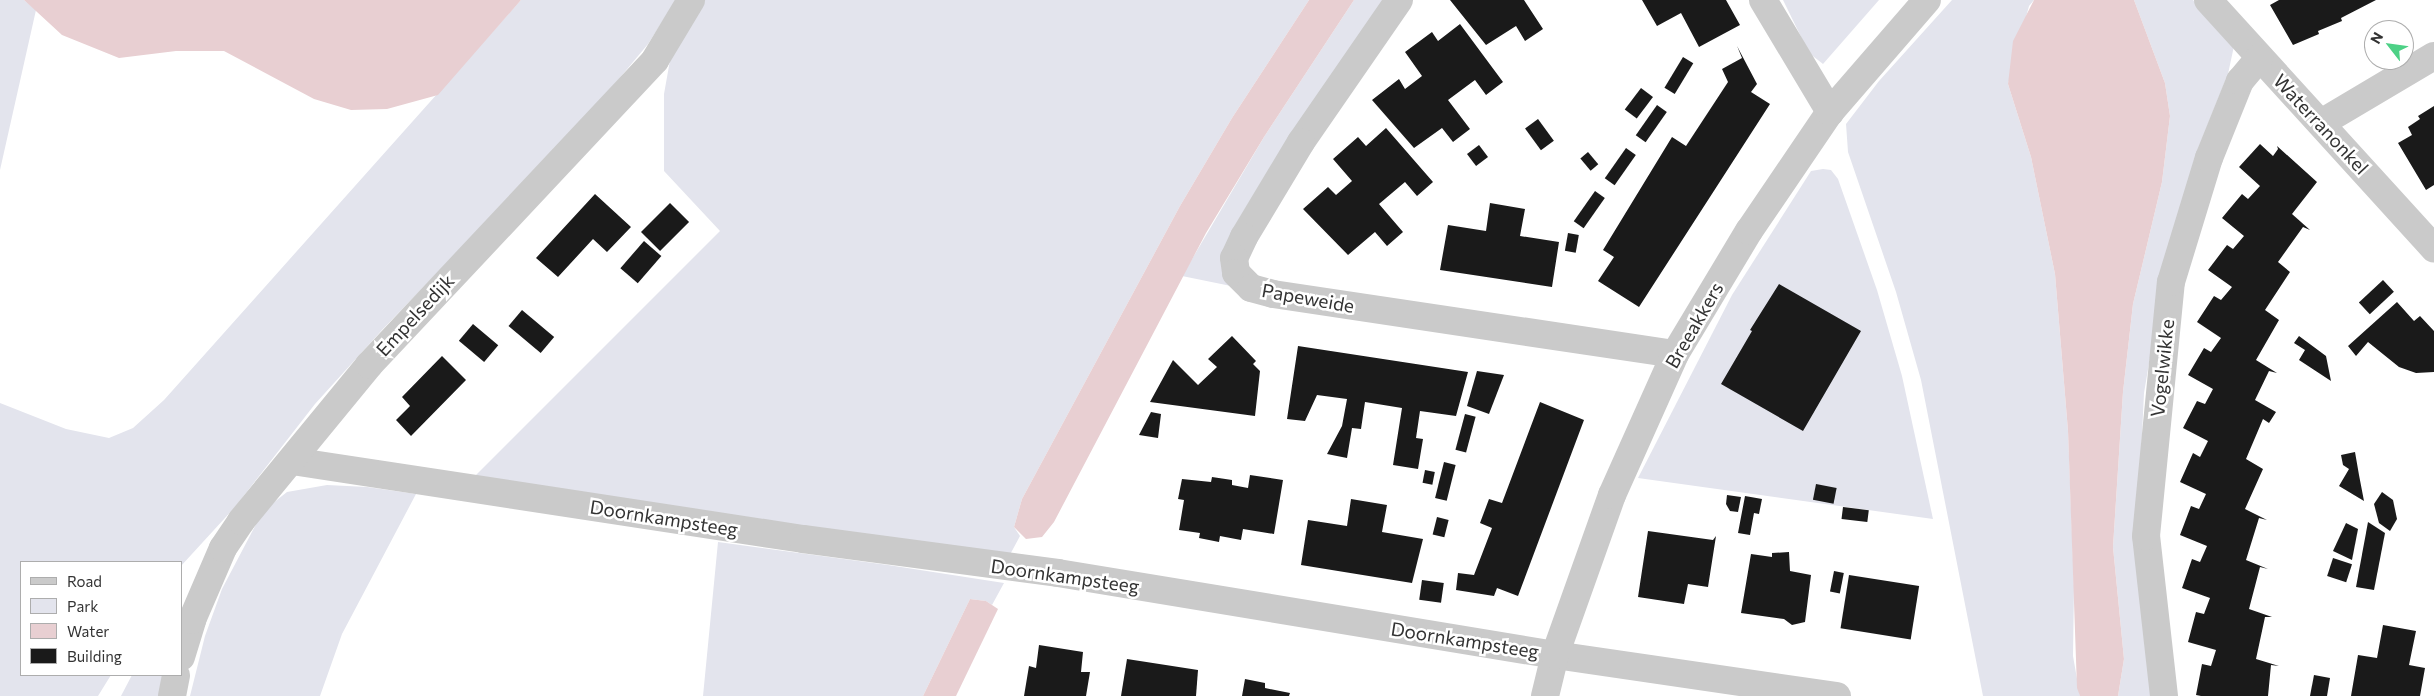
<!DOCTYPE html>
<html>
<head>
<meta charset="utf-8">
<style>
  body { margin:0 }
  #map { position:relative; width:2434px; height:696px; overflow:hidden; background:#fff; font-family:Commissioner,sans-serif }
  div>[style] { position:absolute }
  .green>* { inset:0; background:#e3e4ed }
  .water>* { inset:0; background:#e8cfd2 }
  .building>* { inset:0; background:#1a1a1a; transform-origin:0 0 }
  .street>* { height:28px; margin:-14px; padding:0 14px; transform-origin:14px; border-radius:14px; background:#cacaca }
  span { translate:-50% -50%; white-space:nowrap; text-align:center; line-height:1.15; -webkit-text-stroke:5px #fff; paint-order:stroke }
  .street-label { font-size:19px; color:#333 }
  .legend { position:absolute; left:20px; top:561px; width:162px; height:115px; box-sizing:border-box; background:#fff; border:1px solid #adadad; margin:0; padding:6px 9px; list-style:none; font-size:15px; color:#333 }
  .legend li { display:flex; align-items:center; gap:10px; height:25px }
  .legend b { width:25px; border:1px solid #adadad }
  .north { position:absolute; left:2364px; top:20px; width:50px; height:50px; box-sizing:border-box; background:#fff; border:1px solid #adadad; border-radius:50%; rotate:300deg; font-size:14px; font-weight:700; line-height:20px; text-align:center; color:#333 }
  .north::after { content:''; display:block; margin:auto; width:18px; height:22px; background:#4dd186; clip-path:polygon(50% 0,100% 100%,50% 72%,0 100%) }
</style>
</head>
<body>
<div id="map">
  <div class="green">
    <i style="clip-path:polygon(0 0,24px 0,36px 10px,0 170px)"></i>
    <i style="clip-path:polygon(521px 0,676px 0,648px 44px,588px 116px,382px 330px,315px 404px,235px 507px,181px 566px,181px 562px,21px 562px,21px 675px,111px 675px,98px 696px,0 696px,0 403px,66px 429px,109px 438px,133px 428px,164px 400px)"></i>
    <i style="clip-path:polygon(702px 0,1309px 0,1232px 118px,1180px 206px,1022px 499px,1014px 527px,1020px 536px,1006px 562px,470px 481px,720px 231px,664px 171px,664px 94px,672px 49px)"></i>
    <i style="clip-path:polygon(1354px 0,1385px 0,1231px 286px,1182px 276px,1264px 137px)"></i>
    <i style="clip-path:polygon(1783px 0,1879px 0,1823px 64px,1809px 53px)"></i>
    <i style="clip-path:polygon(1952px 0,2034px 0,2029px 6px,2008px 84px,2031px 157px,2055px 274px,2068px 431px,2074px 587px,2073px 656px,2080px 696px,1983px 696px,1921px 380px,1896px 292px,1848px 152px,1846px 124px,1879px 81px)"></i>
    <i style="clip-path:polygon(2134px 0,2193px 0,2234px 46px,2228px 74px,2196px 154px,2168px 250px,2144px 393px,2139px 498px,2157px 696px,2118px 696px,2124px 659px,2113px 547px,2123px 392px,2133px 304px,2162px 182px,2170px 116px,2165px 83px)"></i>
    <i style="clip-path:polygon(1823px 169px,1831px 170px,1838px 179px,1877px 290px,1902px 376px,1933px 519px,1638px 478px,1732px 295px,1811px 171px)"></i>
    <i style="clip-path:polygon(327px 485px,367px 487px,416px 494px,342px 634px,320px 696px,190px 696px,205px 636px,222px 589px,263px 511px,287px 492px)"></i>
    <i style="clip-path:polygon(718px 542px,888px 565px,1004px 583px,992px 605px,986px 601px,970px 599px,923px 696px,703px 696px)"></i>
    <i style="clip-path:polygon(132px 675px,165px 675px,160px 696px,121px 696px)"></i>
  </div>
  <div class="water">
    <i style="clip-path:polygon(24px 0,521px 0,438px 95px,387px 109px,351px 110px,314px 99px,224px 51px,176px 51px,119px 58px,62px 35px)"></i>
    <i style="clip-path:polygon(1309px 0,1354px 0,1264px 137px,1206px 233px,1054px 522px,1042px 537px,1026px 539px,1014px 527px,1022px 499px,1180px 206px,1232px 118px)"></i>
    <i style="clip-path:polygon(2034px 0,2134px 0,2165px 83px,2170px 116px,2162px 182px,2133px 304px,2123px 392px,2113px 547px,2124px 659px,2118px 696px,2080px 696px,2077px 688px,2068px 431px,2055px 274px,2031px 157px,2008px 84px,2013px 41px)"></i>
    <i style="clip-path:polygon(970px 599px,986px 601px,998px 609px,956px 696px,923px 696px)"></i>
  </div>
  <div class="building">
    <i style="clip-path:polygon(1450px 0,1524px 0,1543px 29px,1525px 41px,1516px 26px,1486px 45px)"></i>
    <i style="clip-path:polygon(1642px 0,1726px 0,1740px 25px,1699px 47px,1681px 13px,1657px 26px)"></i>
    <i style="clip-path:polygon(2279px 0,2376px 0,2341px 18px,2342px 21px,2318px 31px,2319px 34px,2293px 45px,2270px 5px)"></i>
    <i style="clip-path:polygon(1460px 24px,1503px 82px,1486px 95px,1475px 80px,1448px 100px,1470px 129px,1453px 142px,1442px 128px,1414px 148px,1372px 100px,1399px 79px,1405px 89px,1422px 76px,1405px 52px,1432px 32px,1438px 41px)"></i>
    <i style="clip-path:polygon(1737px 46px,1757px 84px,1751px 92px,1770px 104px,1639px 307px,1598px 281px,1614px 257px,1603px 250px,1672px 137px,1686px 146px,1728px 82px,1722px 69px,1742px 58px)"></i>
    <i style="left:1683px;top:57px;width:12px;height:36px;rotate:31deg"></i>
    <i style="left:1641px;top:88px;width:15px;height:27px;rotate:37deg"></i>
    <i style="left:1657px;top:105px;width:12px;height:37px;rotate:35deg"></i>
    <i style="clip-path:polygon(2434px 106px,2434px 185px,2426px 190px,2398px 143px,2412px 135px,2408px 127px,2420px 119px,2418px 116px)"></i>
    <i style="left:1538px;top:119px;width:27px;height:16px;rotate:54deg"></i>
    <i style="clip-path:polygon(1386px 128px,1433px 182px,1417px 196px,1405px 182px,1379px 204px,1403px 232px,1387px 246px,1375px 232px,1348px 255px,1303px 209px,1328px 187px,1336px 195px,1352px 181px,1333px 159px,1358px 137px,1366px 146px)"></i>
    <i style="clip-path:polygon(2260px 144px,2273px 156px,2278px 149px,2277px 146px,2317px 182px,2292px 214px,2310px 230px,2303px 227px,2278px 262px,2290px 272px,2265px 310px,2279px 320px,2256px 360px,2277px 373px,2269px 371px,2255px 400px,2276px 412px,2269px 423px,2263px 419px,2246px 459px,2263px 469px,2245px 509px,2267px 520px,2259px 518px,2246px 560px,2268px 569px,2260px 567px,2249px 609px,2272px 617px,2265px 617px,2256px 659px,2279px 666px,2271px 665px,2268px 696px,2201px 696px,2196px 695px,2202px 664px,2211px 666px,2216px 650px,2188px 642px,2196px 612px,2204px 614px,2210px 598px,2182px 588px,2192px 559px,2200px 562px,2207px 546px,2180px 535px,2191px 506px,2199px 509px,2206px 494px,2180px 482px,2193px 453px,2200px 457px,2208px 441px,2183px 428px,2197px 401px,2205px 404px,2213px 389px,2188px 375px,2204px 348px,2211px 352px,2221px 338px,2197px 322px,2214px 296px,2221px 300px,2232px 287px,2208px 270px,2227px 245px,2233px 249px,2244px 236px,2222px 218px,2242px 194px,2248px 199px,2260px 186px,2239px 167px)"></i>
    <i style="left:1479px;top:145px;width:15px;height:15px;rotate:53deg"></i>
    <i style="left:1626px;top:148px;width:12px;height:37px;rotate:35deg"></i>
    <i style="left:1588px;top:152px;width:16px;height:10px;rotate:50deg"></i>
    <i style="left:1595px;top:191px;width:12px;height:37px;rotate:35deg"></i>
    <i style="clip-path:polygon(595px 194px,631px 227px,607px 252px,593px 239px,558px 277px,536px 258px)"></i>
    <i style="left:670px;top:203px;width:27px;height:41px;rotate:45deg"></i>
    <i style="clip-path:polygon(1490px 203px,1525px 209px,1520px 236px,1559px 242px,1552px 287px,1440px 270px,1448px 225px,1486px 231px)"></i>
    <i style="left:1568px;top:233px;width:11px;height:18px;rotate:10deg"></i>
    <i style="left:644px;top:241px;width:23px;height:36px;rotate:41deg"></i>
    <i style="left:2383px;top:280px;width:16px;height:33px;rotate:47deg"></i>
    <i style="clip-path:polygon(1779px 284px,1861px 331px,1803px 431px,1721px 384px,1752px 331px,1750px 330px)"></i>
    <i style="clip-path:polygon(2397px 302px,2414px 321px,2420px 316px,2434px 331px,2434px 372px,2416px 373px,2399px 367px,2368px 342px,2356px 356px,2348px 346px)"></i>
    <i style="left:522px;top:310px;width:42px;height:21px;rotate:40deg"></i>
    <i style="left:473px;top:324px;width:33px;height:22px;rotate:40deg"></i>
    <i style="clip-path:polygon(1232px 336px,1256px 361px,1253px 364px,1260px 371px,1255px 416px,1150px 402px,1173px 360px,1198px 385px,1217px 367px,1208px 359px)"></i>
    <i style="clip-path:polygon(2299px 336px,2326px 356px,2331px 381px,2299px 360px,2305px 350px,2294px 343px)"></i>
    <i style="clip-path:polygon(1298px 346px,1468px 372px,1456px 416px,1420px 411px,1416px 438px,1423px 439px,1418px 469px,1393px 465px,1402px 408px,1365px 402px,1361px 429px,1352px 428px,1347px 458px,1327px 454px,1342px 426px,1347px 399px,1317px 395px,1305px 421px,1287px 419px)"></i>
    <i style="clip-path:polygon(442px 356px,466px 380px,411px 436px,396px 420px,410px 406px,402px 397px)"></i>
    <i style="clip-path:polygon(1477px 371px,1504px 375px,1489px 414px,1467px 406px)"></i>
    <i style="clip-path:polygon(1540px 402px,1584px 420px,1518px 596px,1497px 588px,1494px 596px,1456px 590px,1458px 573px,1474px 575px,1492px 528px,1480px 523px,1489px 499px,1502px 503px)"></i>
    <i style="clip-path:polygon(1151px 412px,1161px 414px,1158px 438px,1139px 435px)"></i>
    <i style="left:1465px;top:414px;width:11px;height:37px;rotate:15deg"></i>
    <i style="clip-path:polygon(2355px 452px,2359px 475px,2364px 501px,2339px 486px,2349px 469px,2343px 465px,2341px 455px)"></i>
    <i style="left:1444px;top:462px;width:12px;height:37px;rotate:14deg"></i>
    <i style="left:1425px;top:470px;width:10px;height:13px;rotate:11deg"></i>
    <i style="clip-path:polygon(1250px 475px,1283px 480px,1274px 534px,1243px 529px,1241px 540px,1220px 536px,1219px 542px,1199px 538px,1200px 533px,1179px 530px,1184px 500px,1178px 499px,1182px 479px,1211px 482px,1212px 477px,1232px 480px,1232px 485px,1248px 488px)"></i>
    <i style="left:1816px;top:484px;width:21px;height:16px;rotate:11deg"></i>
    <i style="clip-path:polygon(2382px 492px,2393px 500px,2397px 519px,2390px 531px,2379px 523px,2374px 504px)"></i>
    <i style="clip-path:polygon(1727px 495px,1741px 497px,1738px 512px,1730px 511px,1726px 504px)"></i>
    <i style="clip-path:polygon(1745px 496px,1762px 499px,1759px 514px,1754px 513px,1750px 535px,1738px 533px)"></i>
    <i style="clip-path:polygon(1351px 499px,1387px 505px,1382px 532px,1423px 539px,1412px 583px,1301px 565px,1308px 520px,1347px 526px)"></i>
    <i style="left:1843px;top:507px;width:26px;height:12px;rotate:7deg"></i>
    <i style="left:1437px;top:517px;width:12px;height:18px;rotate:14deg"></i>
    <i style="clip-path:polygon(2368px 522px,2385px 533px,2374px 590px,2356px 587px)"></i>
    <i style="clip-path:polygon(2346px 523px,2358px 529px,2352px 560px,2333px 551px)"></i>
    <i style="clip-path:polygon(1648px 531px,1713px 540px,1716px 536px,1708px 587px,1688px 584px,1684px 604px,1638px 597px)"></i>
    <i style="clip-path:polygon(1789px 552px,1790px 571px,1811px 575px,1805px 622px,1792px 625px,1784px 619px,1741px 613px,1751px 554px,1772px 557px,1772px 553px)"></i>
    <i style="left:2333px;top:558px;width:20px;height:19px;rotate:18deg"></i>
    <i style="left:1834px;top:571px;width:10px;height:21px;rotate:11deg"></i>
    <i style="left:1849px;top:575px;width:71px;height:54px;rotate:9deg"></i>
    <i style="left:1422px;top:580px;width:22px;height:20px;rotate:8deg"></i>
    <i style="clip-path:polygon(2383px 625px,2416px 631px,2409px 665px,2425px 668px,2420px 696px,2351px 696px,2358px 655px,2377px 658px)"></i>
    <i style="clip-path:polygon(1039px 645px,1083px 652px,1081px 672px,1090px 672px,1086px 696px,1024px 696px,1029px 666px,1036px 668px)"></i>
    <i style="clip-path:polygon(1127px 659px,1198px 670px,1196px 696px,1121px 696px)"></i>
    <i style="clip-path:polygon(2314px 675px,2330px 678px,2327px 696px,2310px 696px)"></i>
    <i style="clip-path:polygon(1245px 679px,1265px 683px,1265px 688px,1290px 693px,1289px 696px,1242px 696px)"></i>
  </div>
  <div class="street">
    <i style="left:1399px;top:0;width:173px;rotate:124.6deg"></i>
    <i style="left:1301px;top:142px;width:111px;rotate:121deg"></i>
    <i style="left:1244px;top:237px;width:23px;rotate:115deg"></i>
    <i style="left:1234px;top:258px;width:15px;rotate:82deg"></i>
    <i style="left:1236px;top:273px;width:21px;rotate:45deg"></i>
    <i style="left:1251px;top:288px;width:23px;rotate:15deg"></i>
    <i style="left:1273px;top:294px;width:406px;rotate:8.5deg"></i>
    <i style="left:1763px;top:0;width:131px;rotate:59.1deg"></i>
    <i style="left:2208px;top:0;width:336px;rotate:47.7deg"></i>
    <i style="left:2321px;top:123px;width:131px;rotate:-30.7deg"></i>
    <i style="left:292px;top:461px;width:517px;rotate:8.68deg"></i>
    <i style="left:803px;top:539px;width:257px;rotate:7.6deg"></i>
    <i style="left:1058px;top:573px;width:504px;rotate:9.37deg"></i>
    <i style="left:1555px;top:655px;width:285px;rotate:8.3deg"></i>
    <i style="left:181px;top:657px;width:39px;rotate:-73deg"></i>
    <i style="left:192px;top:620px;width:78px;rotate:-66.7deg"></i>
    <i style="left:223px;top:548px;width:32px;rotate:-56deg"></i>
    <i style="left:241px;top:521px;width:202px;rotate:-50.6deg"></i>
    <i style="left:369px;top:365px;width:418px;rotate:-46.8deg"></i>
    <i style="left:655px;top:60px;width:70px;rotate:-59deg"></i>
    <i style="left:172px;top:696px;width:21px;rotate:-79deg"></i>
    <i style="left:1545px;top:696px;width:42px;rotate:-76.3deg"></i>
    <i style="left:1555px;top:655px;width:170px;rotate:-70.4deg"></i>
    <i style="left:1612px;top:495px;width:154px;rotate:-65.9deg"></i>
    <i style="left:1675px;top:354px;width:144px;rotate:-59deg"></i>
    <i style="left:1749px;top:231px;width:144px;rotate:-55.8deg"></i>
    <i style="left:1830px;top:112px;width:148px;rotate:-49.1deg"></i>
    <i style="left:2164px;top:696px;width:161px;rotate:-96.4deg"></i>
    <i style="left:2146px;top:536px;width:255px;rotate:-84.4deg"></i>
    <i style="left:2171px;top:282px;width:130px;rotate:-73deg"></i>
    <i style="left:2209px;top:158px;width:83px;rotate:-68.1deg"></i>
    <i style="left:2240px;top:81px;width:30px;rotate:-50deg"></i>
  </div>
  <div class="street-label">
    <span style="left:2321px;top:124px;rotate:47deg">Waterranonkel</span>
    <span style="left:1308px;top:298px;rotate:10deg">Papeweide</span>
    <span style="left:415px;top:315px;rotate:-47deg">Empelsedijk</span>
    <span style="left:1694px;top:325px;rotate:-60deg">Breeakkers</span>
    <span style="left:2162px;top:368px;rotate:-84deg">Vogelwikke</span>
    <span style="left:664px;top:518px;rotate:9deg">Doornkampsteeg</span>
    <span style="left:1065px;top:576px;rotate:8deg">Doornkampsteeg</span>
    <span style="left:1465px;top:640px;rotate:9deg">Doornkampsteeg</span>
  </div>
  <ul class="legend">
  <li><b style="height:6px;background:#cacaca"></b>Road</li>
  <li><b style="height:14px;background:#e3e4ed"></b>Park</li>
  <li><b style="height:14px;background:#e8cfd2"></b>Water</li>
  <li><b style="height:14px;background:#1a1a1a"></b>Building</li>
  </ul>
  <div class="north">N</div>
</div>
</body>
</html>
